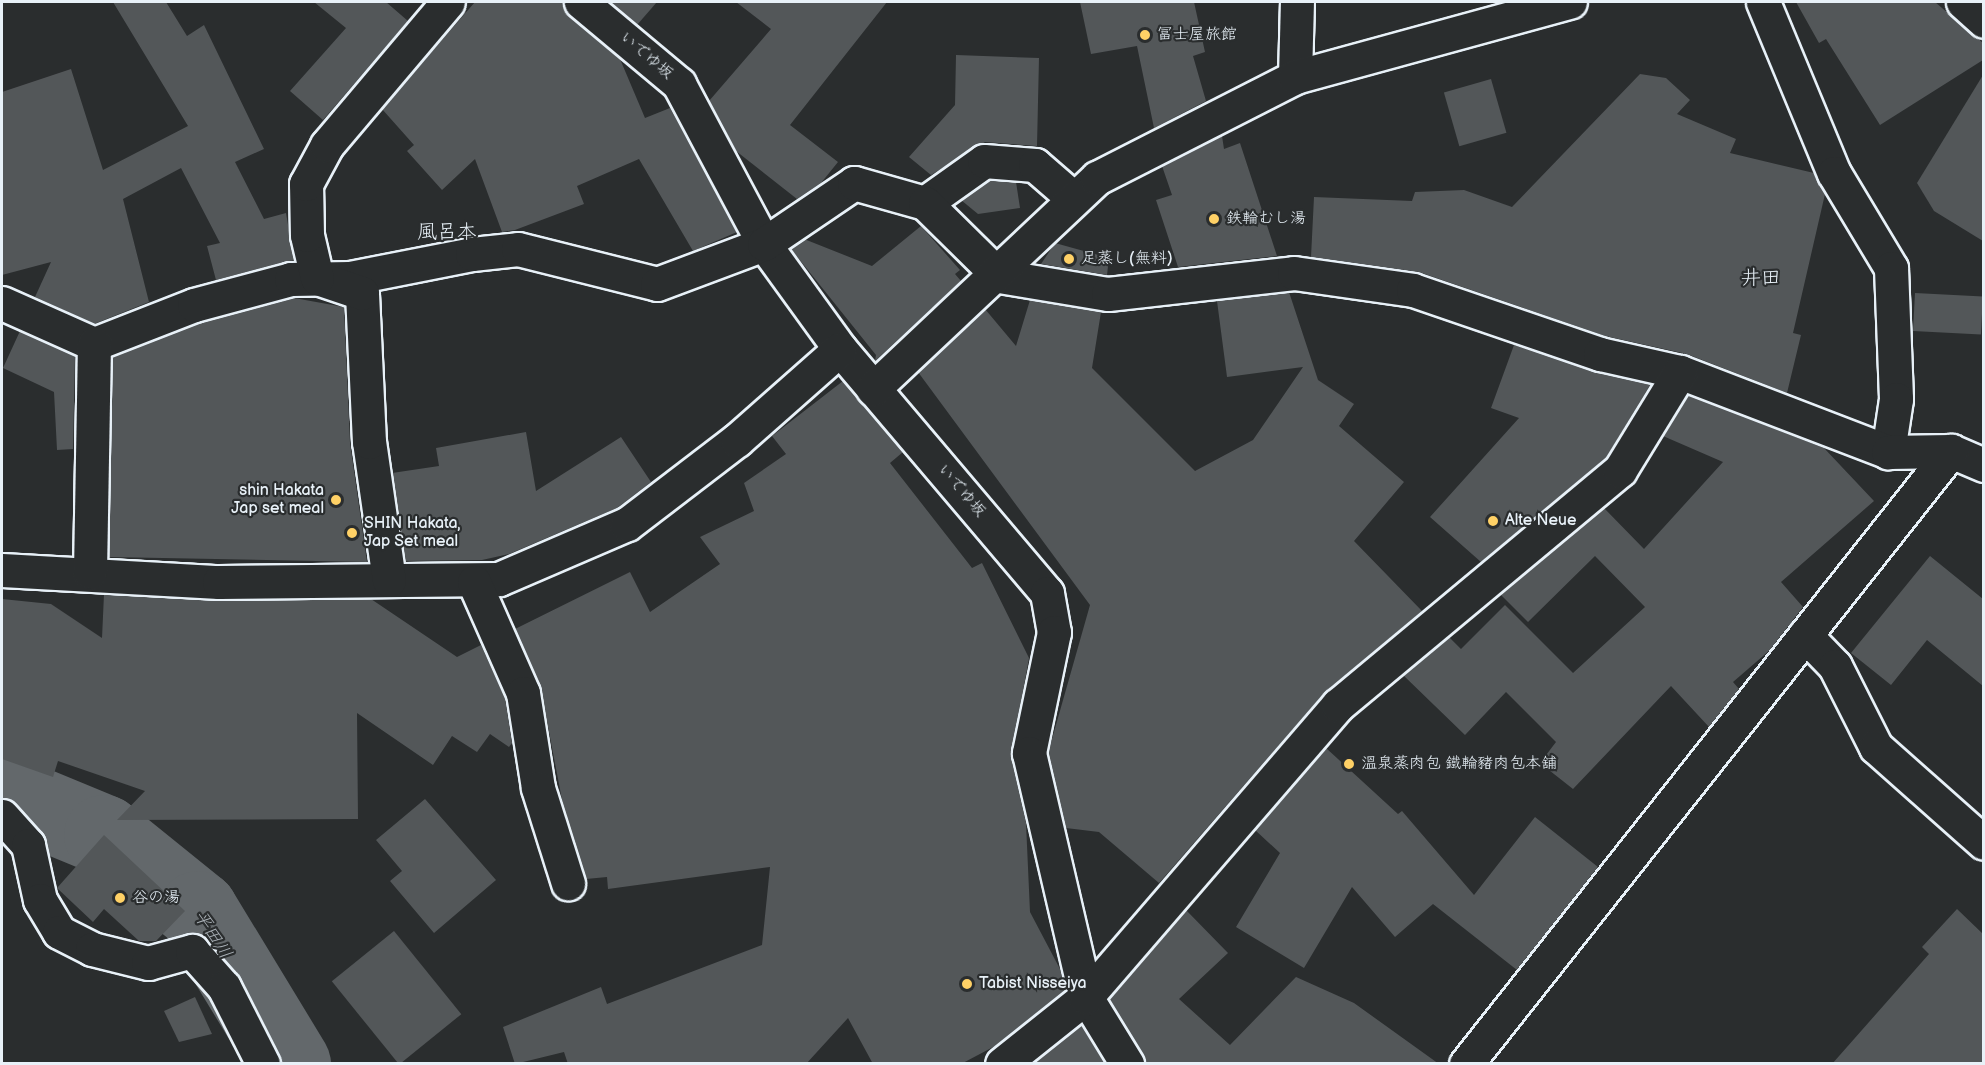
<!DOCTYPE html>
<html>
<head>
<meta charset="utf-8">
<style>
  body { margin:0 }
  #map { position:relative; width:1985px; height:1065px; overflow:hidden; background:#2a2d2e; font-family:"Balsamiq Sans","Klee One",sans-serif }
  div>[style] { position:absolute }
  .river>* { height:80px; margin:-40px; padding:0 40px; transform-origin:40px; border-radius:40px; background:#63686b }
  .building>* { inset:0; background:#535759; transform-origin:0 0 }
  .roads { filter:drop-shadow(2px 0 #e8f1f8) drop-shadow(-2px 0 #e8f1f8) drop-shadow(0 2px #e8f1f8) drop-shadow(0 -2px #e8f1f8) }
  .minor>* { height:33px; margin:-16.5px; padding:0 16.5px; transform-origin:16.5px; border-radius:16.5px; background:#2a2d2e }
  .tertiary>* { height:33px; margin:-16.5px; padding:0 16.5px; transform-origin:16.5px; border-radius:16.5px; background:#2a2d2e }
  .dots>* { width:16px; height:16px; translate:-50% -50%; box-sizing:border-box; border:3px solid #2a2d2e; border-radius:50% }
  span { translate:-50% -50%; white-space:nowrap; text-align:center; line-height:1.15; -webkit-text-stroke:4.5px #2a2d2e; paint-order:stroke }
  .poi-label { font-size:16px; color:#e8f1f8 }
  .left { translate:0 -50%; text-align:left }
  .right { translate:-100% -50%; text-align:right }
  .street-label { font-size:16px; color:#e8f1f8 }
  .water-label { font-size:18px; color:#acb3b9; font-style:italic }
  .quarter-label { font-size:20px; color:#e8f1f8 }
  .frame { position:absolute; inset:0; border:3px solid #e8f1f8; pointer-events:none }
</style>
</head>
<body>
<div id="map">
  <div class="river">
    <i style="left:2px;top:793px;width:110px;rotate:22.4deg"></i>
    <i style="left:104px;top:835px;width:121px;rotate:39deg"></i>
    <i style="left:198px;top:911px;width:179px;rotate:58.7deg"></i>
  </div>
  <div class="building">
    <i style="clip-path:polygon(113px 2px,166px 2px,187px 36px,204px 25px,264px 149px,235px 162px,264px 219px,286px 213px,294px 260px,216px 280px,207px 246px,220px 243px,181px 168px,123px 199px,149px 302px,94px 324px,35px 297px,51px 262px,2px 275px,2px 92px,71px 69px,103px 170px,188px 126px)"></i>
    <i style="clip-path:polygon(314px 2px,386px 2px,408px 21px,323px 120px,290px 91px,346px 28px)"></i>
    <i style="clip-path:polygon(475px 2px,563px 2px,569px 16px,620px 59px,645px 118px,670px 108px,737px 232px,693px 251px,639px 159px,577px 186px,584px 204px,515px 230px,502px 232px,475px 159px,442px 190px,407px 151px,414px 145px,382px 109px)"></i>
    <i style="clip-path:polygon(610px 2px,657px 2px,637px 25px)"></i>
    <i style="clip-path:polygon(736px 2px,887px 2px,790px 125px,838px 162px,821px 183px,797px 199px,736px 151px,709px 101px,771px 29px)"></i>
    <i style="clip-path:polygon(1080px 2px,1194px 2px,1205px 52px,1193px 56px,1206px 101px,1154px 128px,1137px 46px,1091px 54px)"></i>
    <i style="clip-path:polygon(1796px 2px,1935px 2px,1983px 43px,1983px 60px,1880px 125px,1826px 39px,1819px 43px)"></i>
    <i style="clip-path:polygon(956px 55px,1039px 58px,1037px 146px,985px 142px,931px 175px,909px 157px,955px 105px)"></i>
    <i style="clip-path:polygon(1640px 74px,1666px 78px,1690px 100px,1677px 114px,1736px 139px,1730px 153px,1814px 173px,1825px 194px,1793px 333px,1801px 335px,1787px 393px,1687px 354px,1605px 336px,1419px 272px,1311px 257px,1314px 197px,1412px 201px,1415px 192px,1464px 190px,1512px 207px)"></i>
    <i style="clip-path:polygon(1983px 75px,1983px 241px,1934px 211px,1917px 183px)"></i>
    <i style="left:1491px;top:79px;width:56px;height:49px;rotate:74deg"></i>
    <i style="clip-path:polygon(1222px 136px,1224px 149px,1240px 143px,1277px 256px,1178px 267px,1156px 200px,1172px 195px,1162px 166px)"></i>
    <i style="clip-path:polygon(989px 180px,1016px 182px,1020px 208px,978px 214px,961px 200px)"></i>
    <i style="clip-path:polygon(921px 226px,960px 270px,955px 274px,961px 281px,875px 361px,876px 355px,791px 249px,804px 239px,872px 266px)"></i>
    <i style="clip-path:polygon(1055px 243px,1109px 258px,1107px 275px,1041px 264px)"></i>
    <i style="clip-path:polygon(1289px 292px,1318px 380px,1354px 404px,1339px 426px,1404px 482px,1354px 541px,1422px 611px,1324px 693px,1159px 883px,1099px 832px,1066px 828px,1048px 753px,1090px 605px,918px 372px,985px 309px,1016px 346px,1030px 300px,1101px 312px,1092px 368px,1195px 471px,1253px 440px,1303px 367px,1227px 377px,1217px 301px)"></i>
    <i style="left:1915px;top:293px;width:68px;height:38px;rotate:3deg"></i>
    <i style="clip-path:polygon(294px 298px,344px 307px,350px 443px,367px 562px,109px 557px,113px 357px,200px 323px)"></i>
    <i style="clip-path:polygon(20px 331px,75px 356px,73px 449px,57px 450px,54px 392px,3px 368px)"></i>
    <i style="clip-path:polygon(1514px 345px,1650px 385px,1606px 458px,1481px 562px,1430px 517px,1519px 418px,1491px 408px)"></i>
    <i style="clip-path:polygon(843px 381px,903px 452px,890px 463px,972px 568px,982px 563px,1029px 658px,1011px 757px,1026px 823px,1030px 912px,1060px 969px,1065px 990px,995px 1046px,961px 1064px,873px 1064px,848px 1018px,806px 1064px,568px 1064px,564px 1052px,515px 1064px,503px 1027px,601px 987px,607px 1004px,762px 945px,770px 867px,608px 889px,607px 877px,586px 879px,563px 805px,541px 690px,515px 629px,630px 572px,650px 612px,720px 564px,700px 537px,754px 511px,744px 483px,786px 454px,772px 436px)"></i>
    <i style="clip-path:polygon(1688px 395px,1824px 448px,1874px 501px,1781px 582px,1803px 607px,1770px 650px,1733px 682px,1739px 689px,1709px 727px,1671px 686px,1573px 789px,1540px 763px,1556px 742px,1506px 692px,1465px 735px,1403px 675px,1449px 637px,1461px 649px,1505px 605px,1573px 673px,1645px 607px,1595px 556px,1528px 622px,1500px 594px,1604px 508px,1644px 549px,1723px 462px,1663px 436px)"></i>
    <i style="clip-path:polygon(526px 432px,536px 491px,621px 437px,651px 482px,617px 508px,509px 554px,482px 560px,405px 561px,392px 473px,439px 466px,436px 448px)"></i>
    <i style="clip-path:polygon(1930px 556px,1983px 599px,1983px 686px,1927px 640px,1891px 685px,1851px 653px)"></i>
    <i style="clip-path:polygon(104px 594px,219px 601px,371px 599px,457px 657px,481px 645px,505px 698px,512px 743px,509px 747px,490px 734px,477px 752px,452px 736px,433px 765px,357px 713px,358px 819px,117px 820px,145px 791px,58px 761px,53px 777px,2px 759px,2px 599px,51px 604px,102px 638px)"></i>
    <i style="clip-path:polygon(1326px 748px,1398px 814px,1402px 811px,1474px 895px,1535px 817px,1598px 867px,1517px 970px,1433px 904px,1395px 937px,1352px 887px,1304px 968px,1236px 927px,1280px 853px,1255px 830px)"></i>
    <i style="clip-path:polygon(425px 799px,496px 880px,434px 933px,390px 881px,402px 871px,376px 840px)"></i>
    <i style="clip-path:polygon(104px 835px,185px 911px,156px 941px,139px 941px,104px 909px,93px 922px,57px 888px)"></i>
    <i style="clip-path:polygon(1957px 909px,1983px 934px,1983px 1064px,1832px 1064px,1929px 954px,1922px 947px)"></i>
    <i style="clip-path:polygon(1186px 910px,1228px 953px,1179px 999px,1230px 1045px,1296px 977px,1354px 1003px,1439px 1064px,1146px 1064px,1109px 999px)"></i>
    <i style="left:394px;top:931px;width:107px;height:80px;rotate:51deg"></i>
    <i style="clip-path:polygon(195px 997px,212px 1034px,179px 1042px,164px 1011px)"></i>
    <i style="clip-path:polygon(1081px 1025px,1105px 1064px,1036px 1064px,1035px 1062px)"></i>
  </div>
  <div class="roads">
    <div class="minor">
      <i style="left:581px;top:2px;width:128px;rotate:39.9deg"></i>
      <i style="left:679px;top:84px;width:181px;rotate:62deg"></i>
      <i style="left:764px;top:244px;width:130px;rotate:54.1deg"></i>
      <i style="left:840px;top:349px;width:320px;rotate:49.7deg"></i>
      <i style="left:1047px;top:593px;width:40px;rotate:80deg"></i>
      <i style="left:1054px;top:632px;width:124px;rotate:101.7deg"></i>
      <i style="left:1029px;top:753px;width:251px;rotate:76.9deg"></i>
      <i style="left:1086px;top:997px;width:79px;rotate:58.5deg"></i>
      <i style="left:1763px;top:2px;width:185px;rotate:67.5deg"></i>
      <i style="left:1834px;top:173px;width:111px;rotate:59deg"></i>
      <i style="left:1891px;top:268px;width:131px;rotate:87.8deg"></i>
      <i style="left:1896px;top:399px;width:54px;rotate:98.6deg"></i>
      <i style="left:1963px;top:2px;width:28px;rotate:42deg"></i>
      <i style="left:1295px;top:77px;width:75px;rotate:-88.5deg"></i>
      <i style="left:925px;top:203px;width:72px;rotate:-35.4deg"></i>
      <i style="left:984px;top:161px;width:51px;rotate:4.5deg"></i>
      <i style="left:1035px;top:165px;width:50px;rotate:41deg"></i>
      <i style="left:2px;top:303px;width:101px;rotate:24deg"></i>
      <i style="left:94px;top:344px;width:107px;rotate:-21.3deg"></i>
      <i style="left:194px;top:305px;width:100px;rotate:-15deg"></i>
      <i style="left:291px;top:279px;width:59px;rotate:-1deg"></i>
      <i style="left:350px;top:278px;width:124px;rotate:-11.1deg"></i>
      <i style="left:472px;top:254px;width:46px;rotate:-6.2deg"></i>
      <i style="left:518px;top:249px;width:143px;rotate:14.1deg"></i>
      <i style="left:657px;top:284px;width:114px;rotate:-20.5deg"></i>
      <i style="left:764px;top:244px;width:109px;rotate:-34.1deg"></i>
      <i style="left:854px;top:183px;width:74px;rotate:15.7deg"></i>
      <i style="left:925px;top:203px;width:104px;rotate:44.6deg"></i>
      <i style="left:999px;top:276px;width:110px;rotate:9.4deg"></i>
      <i style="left:1108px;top:294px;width:187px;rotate:-6.4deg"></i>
      <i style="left:1294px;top:273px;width:120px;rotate:8.1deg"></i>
      <i style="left:1413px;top:290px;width:198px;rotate:18.9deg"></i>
      <i style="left:1600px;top:354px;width:82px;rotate:12.7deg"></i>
      <i style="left:1680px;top:372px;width:223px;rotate:21deg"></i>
      <i style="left:1888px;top:452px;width:63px;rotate:-0.9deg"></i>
      <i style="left:1951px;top:451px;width:36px;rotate:23deg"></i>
      <i style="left:873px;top:389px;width:308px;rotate:-43.3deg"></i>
      <i style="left:1097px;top:178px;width:222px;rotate:-27deg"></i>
      <i style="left:1295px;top:77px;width:285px;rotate:-15.3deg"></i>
      <i style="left:2px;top:570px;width:217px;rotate:3.2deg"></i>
      <i style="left:219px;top:582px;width:280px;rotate:-0.6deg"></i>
      <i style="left:499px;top:579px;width:139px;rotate:-23.3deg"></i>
      <i style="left:627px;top:524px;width:138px;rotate:-37.4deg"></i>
      <i style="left:737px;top:440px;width:137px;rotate:-41.5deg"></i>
      <i style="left:90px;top:572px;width:228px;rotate:-89deg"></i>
      <i style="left:389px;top:580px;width:139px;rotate:-98.2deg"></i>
      <i style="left:369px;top:442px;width:149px;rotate:-92.7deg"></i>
      <i style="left:362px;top:293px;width:47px;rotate:-161.6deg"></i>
      <i style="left:317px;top:278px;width:44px;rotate:-103.1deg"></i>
      <i style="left:307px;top:235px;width:51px;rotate:-91.1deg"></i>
      <i style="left:306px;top:184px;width:44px;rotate:-61.7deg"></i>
      <i style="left:327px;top:145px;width:187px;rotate:-49.8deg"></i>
      <i style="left:474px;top:582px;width:121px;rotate:66.2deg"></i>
      <i style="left:523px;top:693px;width:96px;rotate:81deg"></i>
      <i style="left:538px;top:788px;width:100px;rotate:72.5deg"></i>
      <i style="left:1805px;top:635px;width:43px;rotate:45.9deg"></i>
      <i style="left:1835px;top:666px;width:91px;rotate:63.2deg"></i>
      <i style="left:1876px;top:747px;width:144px;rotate:41.6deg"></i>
      <i style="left:2px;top:816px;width:39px;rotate:48deg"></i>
      <i style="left:28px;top:845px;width:56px;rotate:77.7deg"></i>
      <i style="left:40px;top:900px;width:37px;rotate:59deg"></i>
      <i style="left:59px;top:932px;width:37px;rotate:27deg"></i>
      <i style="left:92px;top:949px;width:58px;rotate:14deg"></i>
      <i style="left:148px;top:963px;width:46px;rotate:-15.3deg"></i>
      <i style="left:192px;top:951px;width:48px;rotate:48.4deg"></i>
      <i style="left:224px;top:987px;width:86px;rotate:63.1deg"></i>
      <i style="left:1002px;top:1064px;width:107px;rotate:-38.6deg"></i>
      <i style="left:1086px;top:997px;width:386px;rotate:-49.2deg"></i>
      <i style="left:1338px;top:705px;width:367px;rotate:-39.8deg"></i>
      <i style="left:1620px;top:470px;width:115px;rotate:-58.5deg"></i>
    </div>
    <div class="tertiary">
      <i style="left:1466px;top:1064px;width:782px;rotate:-51.65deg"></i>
    </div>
  </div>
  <div class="dots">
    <i style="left:1145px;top:35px;background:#ffd166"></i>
    <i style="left:1214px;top:219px;background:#ffd166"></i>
    <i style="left:1069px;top:259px;background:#ffd166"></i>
    <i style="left:336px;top:500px;background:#ffd166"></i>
    <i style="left:1493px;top:521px;background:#ffd166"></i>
    <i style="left:352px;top:533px;background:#ffd166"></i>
    <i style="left:1349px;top:764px;background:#ffd166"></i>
    <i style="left:120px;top:898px;background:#ffd166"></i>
    <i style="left:967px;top:984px;background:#ffd166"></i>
  </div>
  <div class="poi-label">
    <span class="left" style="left:1157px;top:35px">冨士屋旅館</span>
    <span class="left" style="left:1226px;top:219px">鉄輪むし湯</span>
    <span class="left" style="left:1081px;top:259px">足蒸し(無料)</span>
    <span class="right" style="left:324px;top:500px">shin Hakata<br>Jap set meal</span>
    <span class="left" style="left:1505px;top:521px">Alte Neue</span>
    <span class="left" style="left:364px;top:533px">SHIN Hakata,<br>Jap Set meal</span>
    <span class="left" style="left:1361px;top:764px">溫泉蒸肉包 鐵輪豬肉包本舖</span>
    <span class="left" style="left:132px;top:898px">谷の湯</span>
    <span class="left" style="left:979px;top:984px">Tabist Nisseiya</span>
  </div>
  <div class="street-label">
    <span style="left:646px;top:56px;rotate:40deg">いでゆ坂</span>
    <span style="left:961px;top:491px;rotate:49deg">いでゆ坂</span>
  </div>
  <div class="water-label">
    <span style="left:212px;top:935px;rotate:57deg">平田川</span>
  </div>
  <div class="quarter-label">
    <span style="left:447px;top:232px">風呂本</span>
    <span style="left:1761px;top:278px">井田</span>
  </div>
  <div class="frame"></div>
</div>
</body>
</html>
